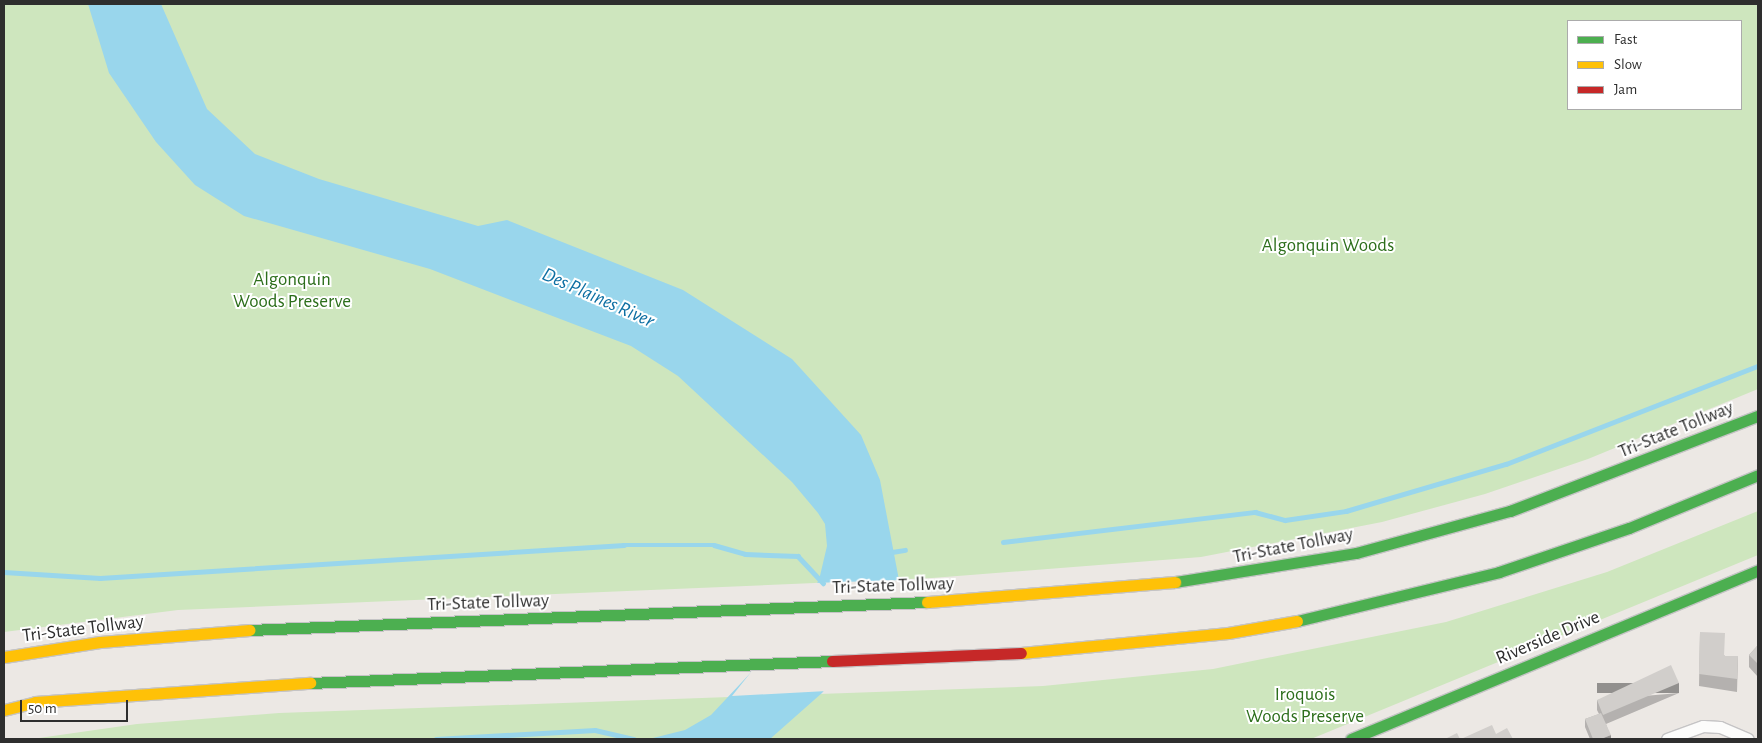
<!DOCTYPE html>
<html>
<head>
<meta charset="utf-8">
<style>
  body { margin:0 }
  #map { position:relative; width:1762px; height:743px; overflow:hidden; background:#ece8e4; font-family:"Alegreya Sans",sans-serif }
  div>[style] { position:absolute }
  .green>* { inset:0; background:#cee6be }
  .water>* { inset:0; background:#99d6ec }
  .pier>* { inset:0; background:#ece8e4 }
  .stream>* { height:4.5px; margin:-2.25px; padding:0 2.25px; transform-origin:2.25px; border-radius:2.25px; background:#99d6ec }
  .roads { filter:drop-shadow(1px 0 #c5c4c5) drop-shadow(-1px 0 #c5c4c5) drop-shadow(0 1px #c5c4c5) drop-shadow(0 -1px #c5c4c5) }
  .street>* { height:11px; margin:-5.5px; padding:0 5.5px; transform-origin:5.5px; border-radius:5.5px; background:#fcfcfb }
  .fast>* { height:11px; margin:-5.5px; padding:0 5.5px; transform-origin:5.5px; border-radius:5.5px; background:#4caf50 }
  .slow>* { height:11px; margin:-5.5px; padding:0 5.5px; transform-origin:5.5px; border-radius:5.5px; background:#ffc107 }
  .jam>* { height:11px; margin:-5.5px; padding:0 5.5px; transform-origin:5.5px; border-radius:5.5px; background:#c62828 }
  .wall>* { inset:0; background:#b4b1af }
  .shaded-wall>* { inset:0; background:#92908e; transform-origin:0 0 }
  .building>* { inset:0; background:#d1cecb }
  span { translate:-50% -50%; white-space:nowrap; text-align:center; line-height:1.15; -webkit-text-stroke:4px #fff; paint-order:stroke }
  .park-label { font-size:19px; color:#2c6e1b }
  .street-label { font-size:19px; color:#2e2e2e }
  .water-label { font-size:20px; color:#0d6fa3; font-style:italic }
  .frame { position:absolute; inset:0; border:5px solid #2e2e2e; pointer-events:none }
  .legend { position:absolute; left:1567px; top:20px; width:175px; height:90px; box-sizing:border-box; background:#fff; border:1px solid #ababab; margin:0; padding:6px 9px; list-style:none; font-size:15px; color:#2e2e2e }
  .legend li { display:flex; align-items:center; gap:10px; height:25px }
  .legend b { width:25px; border:1px solid #ababab }
  .scale { position:absolute; left:20px; top:700px; width:108px; height:22px; box-sizing:border-box; border:2px solid #2e2e2e; border-top:0; padding-left:6px; font-size:15px; line-height:18px; white-space:nowrap; color:#2e2e2e; -webkit-text-stroke:4px #fff; paint-order:stroke }
</style>
</head>
<body>
<div id="map">
  <div class="green">
    <i style="clip-path:polygon(evenodd,4px 4px,1758px 4px,1758px 389px,1588px 459px,1485px 494px,1382px 522px,1201px 557px,932px 578px,178px 610px,4px 632px,4px 4px,1568px 21px,1741px 21px,1741px 109px,1568px 109px,1568px 21px)"></i>
    <i style="clip-path:polygon(1758px 511px,1758px 555px,1311px 739px,32px 739px,137px 724px,279px 713px,1043px 686px,1213px 669px,1446px 622px,1607px 572px)"></i>
  </div>
  <div class="water">
    <i style="clip-path:polygon(88px 4px,161px 4px,207px 109px,255px 154px,319px 179px,478px 226px,507px 220px,683px 290px,792px 359px,861px 435px,880px 480px,899px 580px,869px 641px,822px 693px,770px 739px,649px 739px,685px 730px,711px 715px,773px 649px,819px 580px,827px 546px,825px 524px,818px 513px,792px 482px,678px 376px,631px 346px,430px 269px,244px 216px,195px 185px,156px 142px,109px 73px)"></i>
  </div>
  <div class="pier">
    <i style="clip-path:polygon(901px 580px,871px 642px,827px 691px,732px 696px,771px 647px,814px 583px)"></i>
  </div>
  <div class="stream">
    <i style="left:1003px;top:542px;width:254px;rotate:-6.8deg"></i>
    <i style="left:1255px;top:512px;width:31px;rotate:15deg"></i>
    <i style="left:1285px;top:520px;width:62px;rotate:-8.4deg"></i>
    <i style="left:1346px;top:511px;width:167px;rotate:-16.4deg"></i>
    <i style="left:1506px;top:464px;width:270px;rotate:-21.3deg"></i>
    <i style="left:892px;top:552px;width:13px;rotate:-9deg"></i>
    <i style="left:4px;top:572px;width:96px;rotate:3.6deg"></i>
    <i style="left:100px;top:578px;width:525px;rotate:-3.6deg"></i>
    <i style="left:624px;top:545px;width:90px"></i>
    <i style="left:714px;top:545px;width:32px;rotate:16deg"></i>
    <i style="left:745px;top:554px;width:53px;rotate:2.2deg"></i>
    <i style="left:798px;top:556px;width:37px;rotate:47deg"></i>
    <i style="left:436px;top:739px;width:159px;rotate:-3.2deg"></i>
    <i style="left:595px;top:730px;width:40px;rotate:13deg"></i>
  </div>
  <div class="roads">
    <div class="street">
      <i style="left:1667px;top:739px;width:38px;rotate:-20deg"></i>
      <i style="left:1703px;top:726px;width:17px;rotate:3deg"></i>
      <i style="left:1720px;top:727px;width:30px;rotate:23deg"></i>
    </div>
    <div class="fast">
      <i style="left:1175px;top:582px;width:183px;rotate:-9.1deg"></i>
      <i style="left:1356px;top:553px;width:160px;rotate:-15.3deg"></i>
      <i style="left:1510px;top:511px;width:266px;rotate:-21deg"></i>
      <i style="left:1297px;top:621px;width:208px;rotate:-13.6deg"></i>
      <i style="left:1499px;top:572px;width:137px;rotate:-18.7deg"></i>
      <i style="left:1629px;top:528px;width:139px;rotate:-22.3deg"></i>
      <i style="left:250px;top:630px;width:678px;rotate:-2.37deg"></i>
      <i style="left:310px;top:683px;width:522px;rotate:-2.41deg"></i>
      <i style="left:1351px;top:739px;width:441px;rotate:-22.5deg"></i>
    </div>
    <div class="slow">
      <i style="left:927px;top:602px;width:249px;rotate:-4.6deg"></i>
      <i style="left:1021px;top:653px;width:208px;rotate:-5.5deg"></i>
      <i style="left:1228px;top:633px;width:70px;rotate:-9.9deg"></i>
      <i style="left:4px;top:657px;width:97px;rotate:-8.9deg"></i>
      <i style="left:100px;top:642px;width:150px;rotate:-4.6deg"></i>
      <i style="left:4px;top:710px;width:32px;rotate:-14deg"></i>
      <i style="left:35px;top:702px;width:276px;rotate:-4deg"></i>
    </div>
    <div class="jam">
      <i style="left:832px;top:661px;width:189px;rotate:-2.4deg"></i>
    </div>
  </div>
  <div class="wall">
    <i style="clip-path:polygon(1700px 632px,1725px 656px,1738px 656px,1737px 692px,1699px 686px)"></i>
    <i style="clip-path:polygon(1758px 645px,1758px 677px,1749px 667px,1749px 655px)"></i>
    <i style="clip-path:polygon(1679px 693px,1606px 724px,1611px 739px,1590px 739px,1585px 727px,1585px 719px,1599px 714px,1597px 710px,1597px 700px)"></i>
  </div>
  <div class="shaded-wall">
    <i style="left:1679px;top:683px;width:10px;height:82px;rotate:90deg"></i>
    <i style="clip-path:polygon(1611px 735px,1611px 739px,1601px 739px)"></i>
  </div>
  <div class="building">
    <i style="clip-path:polygon(1700px 632px,1725px 633px,1724px 656px,1738px 656px,1737px 679px,1699px 674px)"></i>
    <i style="clip-path:polygon(1758px 645px,1758px 664px,1749px 655px)"></i>
    <i style="clip-path:polygon(1671px 665px,1679px 683px,1603px 715px,1597px 700px)"></i>
    <i style="clip-path:polygon(1601px 713px,1611px 735px,1601px 739px,1593px 739px,1585px 719px)"></i>
    <i style="clip-path:polygon(1492px 725px,1496px 734px,1507px 728px,1513px 739px,1461px 739px)"></i>
    <i style="clip-path:polygon(1457px 733px,1460px 739px,1448px 739px,1447px 738px)"></i>
  </div>
  <div class="park-label">
    <span style="left:1328px;top:246px">Algonquin Woods</span>
    <span style="left:292px;top:291px">Algonquin<br>Woods Preserve</span>
    <span style="left:1305px;top:706px">Iroquois<br>Woods Preserve</span>
  </div>
  <div class="street-label">
    <span style="left:1676px;top:430px;rotate:-22deg">Tri-State Tollway</span>
    <span style="left:1293px;top:546px;rotate:-11deg">Tri-State Tollway</span>
    <span style="left:893px;top:586px;rotate:-2deg">Tri-State Tollway</span>
    <span style="left:488px;top:603px;rotate:-2deg">Tri-State Tollway</span>
    <span style="left:83px;top:629px;rotate:-7deg">Tri-State Tollway</span>
    <span style="left:1548px;top:638px;rotate:-23deg">Riverside Drive</span>
  </div>
  <div class="water-label">
    <span style="left:598px;top:298px;rotate:24deg">Des Plaines River</span>
  </div>
  <div class="frame"></div>
  <ul class="legend">
  <li><b style="height:6px;background:#4caf50"></b>Fast</li>
  <li><b style="height:6px;background:#ffc107"></b>Slow</li>
  <li><b style="height:6px;background:#c62828"></b>Jam</li>
  </ul>
  <div class="scale">50 m</div>
</div>
</body>
</html>
